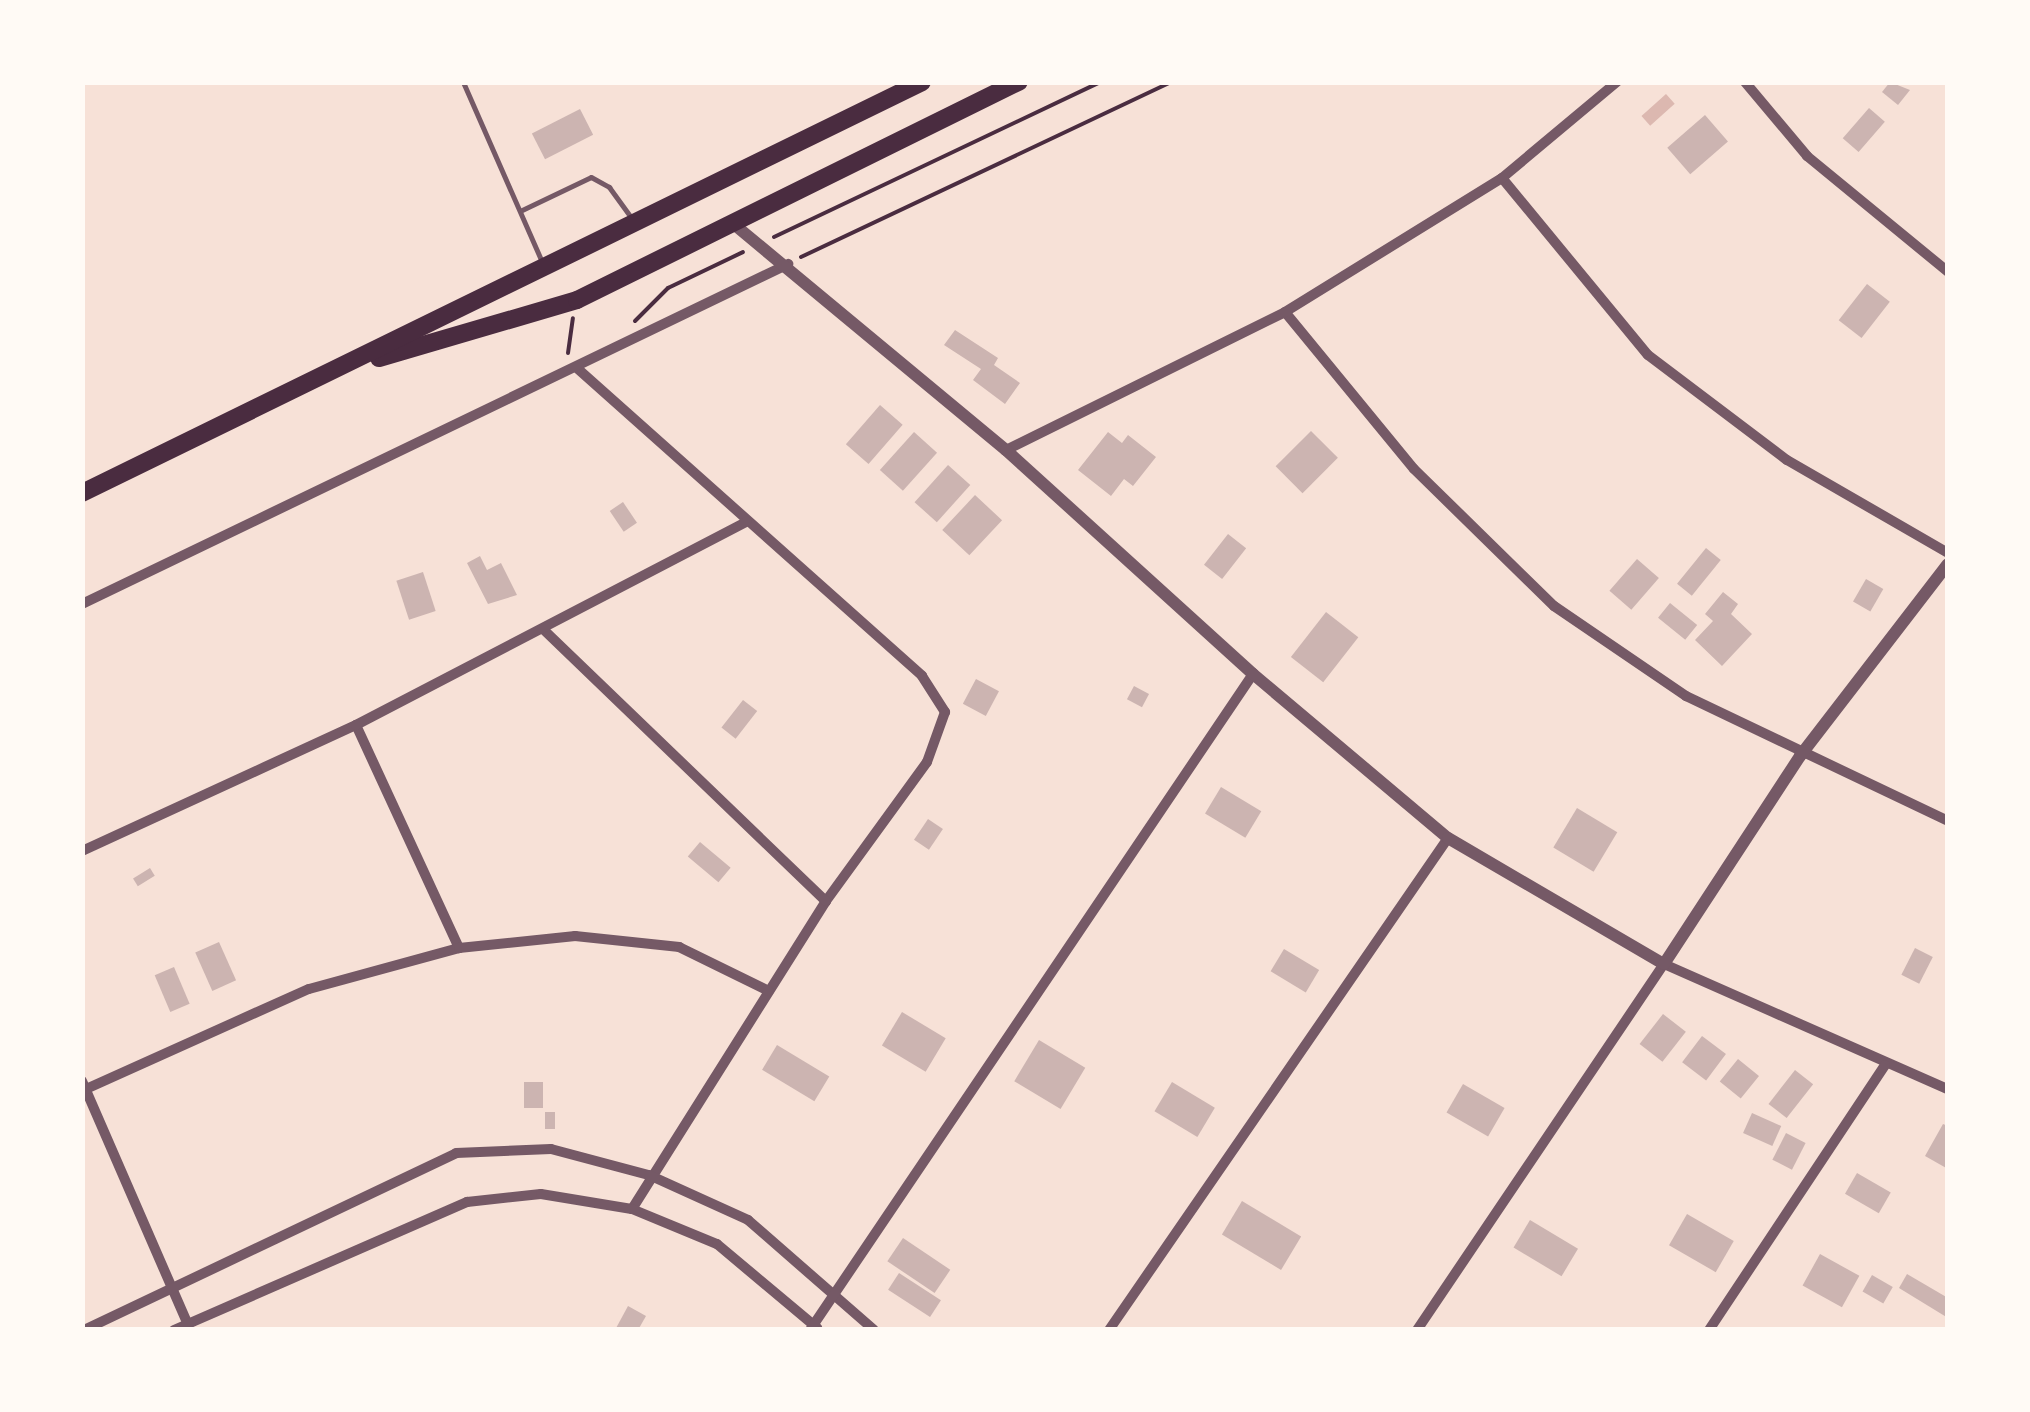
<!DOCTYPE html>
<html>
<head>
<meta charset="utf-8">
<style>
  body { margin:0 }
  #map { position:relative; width:2030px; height:1412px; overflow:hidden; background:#f7e1d7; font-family:"Source Sans 3",sans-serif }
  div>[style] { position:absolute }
  .water>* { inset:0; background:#dcb8b0; transform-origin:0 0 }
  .building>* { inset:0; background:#ccb4b1; transform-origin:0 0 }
  .path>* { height:4px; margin:-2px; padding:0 2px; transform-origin:2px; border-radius:2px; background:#4a2c40 }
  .service>* { height:5px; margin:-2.5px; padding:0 2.5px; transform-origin:2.5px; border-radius:2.5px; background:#755966 }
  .minor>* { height:10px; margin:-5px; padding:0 5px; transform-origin:5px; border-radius:5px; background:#755966 }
  .tertiary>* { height:12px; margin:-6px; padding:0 6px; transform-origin:6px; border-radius:6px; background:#755966 }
  .trunk>* { height:18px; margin:-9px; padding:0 9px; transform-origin:9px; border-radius:9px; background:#4a2c40 }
  span { translate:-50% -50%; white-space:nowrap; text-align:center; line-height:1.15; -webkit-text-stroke:10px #fffaf5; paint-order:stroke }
  .frame { position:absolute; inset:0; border:85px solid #fffaf5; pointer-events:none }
</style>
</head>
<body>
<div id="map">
  <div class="water">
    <i style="left:1666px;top:94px;width:13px;height:33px;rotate:48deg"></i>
  </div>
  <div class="building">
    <i style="clip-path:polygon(1890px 82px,1910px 90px,1898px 105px,1882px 92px)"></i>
    <i style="left:1869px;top:108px;width:21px;height:40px;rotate:41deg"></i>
    <i style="left:580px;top:109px;width:29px;height:54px;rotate:63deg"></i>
    <i style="left:1705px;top:115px;width:35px;height:50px;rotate:49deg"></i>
    <i style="left:1867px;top:284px;width:29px;height:46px;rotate:38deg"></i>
    <i style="clip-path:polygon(955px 330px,998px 358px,994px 365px,1020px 383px,1005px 404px,973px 380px,981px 369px,944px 345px)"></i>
    <i style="left:880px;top:405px;width:30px;height:52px;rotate:41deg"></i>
    <i style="left:1311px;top:431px;width:38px;height:50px;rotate:45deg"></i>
    <i style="left:914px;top:432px;width:31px;height:51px;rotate:42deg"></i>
    <i style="clip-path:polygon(1108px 432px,1122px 443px,1128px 435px,1156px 457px,1133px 486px,1124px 479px,1111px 496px,1078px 470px)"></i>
    <i style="left:948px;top:465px;width:30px;height:50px;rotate:42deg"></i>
    <i style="left:975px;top:495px;width:37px;height:48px;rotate:43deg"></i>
    <i style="left:623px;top:502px;width:25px;height:16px;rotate:56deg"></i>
    <i style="left:1228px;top:534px;width:23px;height:39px;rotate:38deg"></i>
    <i style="left:1706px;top:548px;width:19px;height:46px;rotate:39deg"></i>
    <i style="clip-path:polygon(480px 556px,487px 570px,501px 563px,517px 595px,488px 604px,467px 563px)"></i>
    <i style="left:1637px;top:559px;width:29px;height:42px;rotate:41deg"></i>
    <i style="left:423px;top:572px;width:41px;height:28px;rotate:72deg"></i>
    <i style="left:1866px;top:579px;width:20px;height:26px;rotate:30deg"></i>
    <i style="clip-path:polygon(1723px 592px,1738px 604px,1731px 614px,1752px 634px,1722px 666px,1695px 640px,1713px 621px,1705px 614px)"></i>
    <i style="left:1670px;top:603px;width:35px;height:19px;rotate:39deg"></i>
    <i style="left:1326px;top:612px;width:41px;height:57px;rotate:38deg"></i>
    <i style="left:976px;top:679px;width:26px;height:28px;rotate:28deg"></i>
    <i style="left:1134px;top:686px;width:17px;height:15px;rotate:28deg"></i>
    <i style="left:743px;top:700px;width:18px;height:35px;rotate:38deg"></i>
    <i style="left:1221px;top:787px;width:47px;height:31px;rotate:31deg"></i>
    <i style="left:1577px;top:808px;width:47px;height:46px;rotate:31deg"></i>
    <i style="left:928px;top:819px;width:18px;height:25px;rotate:34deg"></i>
    <i style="left:700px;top:842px;width:40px;height:19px;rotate:40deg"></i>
    <i style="left:150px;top:868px;width:9px;height:20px;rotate:58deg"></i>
    <i style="left:219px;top:942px;width:42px;height:26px;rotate:66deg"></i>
    <i style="left:1915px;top:948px;width:20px;height:30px;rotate:27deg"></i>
    <i style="left:1284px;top:949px;width:41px;height:26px;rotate:31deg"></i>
    <i style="left:174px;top:967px;width:40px;height:21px;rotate:67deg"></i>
    <i style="left:902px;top:1012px;width:51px;height:39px;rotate:31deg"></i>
    <i style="left:1663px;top:1014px;width:29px;height:38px;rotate:38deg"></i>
    <i style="left:1702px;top:1036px;width:30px;height:33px;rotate:37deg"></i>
    <i style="left:1039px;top:1040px;width:54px;height:48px;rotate:31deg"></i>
    <i style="left:777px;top:1045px;width:61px;height:29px;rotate:31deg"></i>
    <i style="left:1738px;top:1059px;width:27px;height:29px;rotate:39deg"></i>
    <i style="left:1795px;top:1070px;width:23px;height:43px;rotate:38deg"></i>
    <i style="left:524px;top:1082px;width:19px;height:26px"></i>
    <i style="left:1172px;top:1082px;width:50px;height:34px;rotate:31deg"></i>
    <i style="left:1463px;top:1084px;width:48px;height:33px;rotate:30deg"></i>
    <i style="left:545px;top:1112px;width:10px;height:17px"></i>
    <i style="left:1752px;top:1113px;width:32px;height:22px;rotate:24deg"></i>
    <i style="clip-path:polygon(1943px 1124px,1948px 1126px,1948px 1169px,1925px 1156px)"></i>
    <i style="left:1786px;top:1133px;width:22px;height:30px;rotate:27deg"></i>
    <i style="left:1857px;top:1173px;width:39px;height:24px;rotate:30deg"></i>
    <i style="left:1242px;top:1201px;width:69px;height:39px;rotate:31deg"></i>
    <i style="left:1687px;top:1214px;width:54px;height:36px;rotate:30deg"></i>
    <i style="left:1530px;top:1220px;width:56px;height:32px;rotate:31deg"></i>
    <i style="left:903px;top:1238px;width:57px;height:28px;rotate:34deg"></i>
    <i style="left:1820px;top:1254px;width:45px;height:36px;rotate:29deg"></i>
    <i style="left:899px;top:1273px;width:50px;height:20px;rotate:33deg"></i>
    <i style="clip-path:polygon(1907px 1274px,1948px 1298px,1948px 1318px,1899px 1288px)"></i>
    <i style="left:1872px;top:1275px;width:24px;height:19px;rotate:30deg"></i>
    <i style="clip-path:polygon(628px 1306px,646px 1316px,638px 1330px,615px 1330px)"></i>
  </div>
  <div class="path">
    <i style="left:774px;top:237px;width:361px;rotate:-25.4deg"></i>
    <i style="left:801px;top:257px;width:410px;rotate:-25.3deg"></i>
    <i style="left:635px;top:321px;width:47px;rotate:-45deg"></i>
    <i style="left:668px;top:288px;width:83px;rotate:-25.6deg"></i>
    <i style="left:568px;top:353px;width:35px;rotate:-82deg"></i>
  </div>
  <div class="service">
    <i style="left:463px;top:82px;width:199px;rotate:66.3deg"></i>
    <i style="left:522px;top:210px;width:76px;rotate:-25.6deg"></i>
    <i style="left:591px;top:177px;width:21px;rotate:29deg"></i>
    <i style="left:609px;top:187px;width:41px;rotate:54deg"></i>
  </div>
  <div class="minor">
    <i style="left:1745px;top:82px;width:97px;rotate:50deg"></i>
    <i style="left:1807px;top:156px;width:183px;rotate:39.4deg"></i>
    <i style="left:1502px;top:178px;width:229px;rotate:50.5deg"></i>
    <i style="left:1648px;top:355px;width:174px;rotate:37.1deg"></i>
    <i style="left:1787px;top:460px;width:186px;rotate:30deg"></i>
    <i style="left:1285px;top:312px;width:203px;rotate:50.6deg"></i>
    <i style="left:1414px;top:469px;width:196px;rotate:44.4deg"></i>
    <i style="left:1554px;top:606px;width:160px;rotate:34.3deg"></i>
    <i style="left:1686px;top:696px;width:290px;rotate:25.5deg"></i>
    <i style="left:578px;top:369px;width:461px;rotate:41.7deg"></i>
    <i style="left:922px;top:676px;width:43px;rotate:57.4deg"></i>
    <i style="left:945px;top:712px;width:53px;rotate:109.8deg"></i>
    <i style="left:927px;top:762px;width:172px;rotate:126deg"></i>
    <i style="left:826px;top:901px;width:364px;rotate:122.2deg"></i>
    <i style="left:1006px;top:450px;width:311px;rotate:-26.3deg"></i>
    <i style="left:1285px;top:312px;width:255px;rotate:-31.7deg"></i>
    <i style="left:1502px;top:178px;width:150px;rotate:-39.9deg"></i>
    <i style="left:82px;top:604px;width:784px;rotate:-25.71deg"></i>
    <i style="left:545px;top:631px;width:390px;rotate:43.9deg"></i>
    <i style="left:356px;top:725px;width:246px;rotate:65.2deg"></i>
    <i style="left:82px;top:851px;width:302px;rotate:-24.7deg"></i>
    <i style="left:356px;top:725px;width:440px;rotate:-27.5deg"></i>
    <i style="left:82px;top:1081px;width:264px;rotate:66.5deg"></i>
    <i style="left:86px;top:1089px;width:244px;rotate:-24.2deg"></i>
    <i style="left:309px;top:989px;width:156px;rotate:-15.3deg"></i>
    <i style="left:459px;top:948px;width:117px;rotate:-5.9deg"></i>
    <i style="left:575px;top:936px;width:105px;rotate:6deg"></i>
    <i style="left:679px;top:947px;width:100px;rotate:26.1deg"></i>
    <i style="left:84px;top:1330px;width:412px;rotate:-25.4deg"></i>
    <i style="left:456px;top:1153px;width:95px;rotate:-2.4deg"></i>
    <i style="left:551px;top:1149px;width:101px;rotate:14.9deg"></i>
    <i style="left:649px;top:1175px;width:109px;rotate:24.4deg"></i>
    <i style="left:748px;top:1220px;width:167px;rotate:41.1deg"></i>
    <i style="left:174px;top:1330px;width:320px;rotate:-23.6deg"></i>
    <i style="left:467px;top:1202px;width:74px;rotate:-6.2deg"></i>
    <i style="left:541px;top:1194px;width:92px;rotate:9.4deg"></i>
    <i style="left:632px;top:1209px;width:92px;rotate:22.4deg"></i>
    <i style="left:717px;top:1244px;width:131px;rotate:40deg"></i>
    <i style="left:810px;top:1330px;width:792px;rotate:-55.97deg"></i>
    <i style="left:1109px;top:1330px;width:597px;rotate:-55.43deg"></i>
    <i style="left:1417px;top:1330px;width:442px;rotate:-56deg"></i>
    <i style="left:1664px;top:964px;width:310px;rotate:23.8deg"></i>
    <i style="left:1709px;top:1330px;width:318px;rotate:-56.4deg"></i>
  </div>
  <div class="tertiary">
    <i style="left:736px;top:226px;width:351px;rotate:39.7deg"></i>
    <i style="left:1006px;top:450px;width:333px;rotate:42.2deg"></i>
    <i style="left:1253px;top:674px;width:255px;rotate:40.1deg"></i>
    <i style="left:1448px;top:838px;width:250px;rotate:30.3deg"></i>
    <i style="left:1664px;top:964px;width:249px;rotate:-56.8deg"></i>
    <i style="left:1800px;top:756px;width:242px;rotate:-52.4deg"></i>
  </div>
  <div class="trunk">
    <i style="left:379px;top:358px;width:206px;rotate:-16.3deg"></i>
    <i style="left:577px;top:300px;width:493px;rotate:-26.3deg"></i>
    <i style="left:82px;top:493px;width:935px;rotate:-26.07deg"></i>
  </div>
  <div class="frame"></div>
</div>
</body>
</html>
